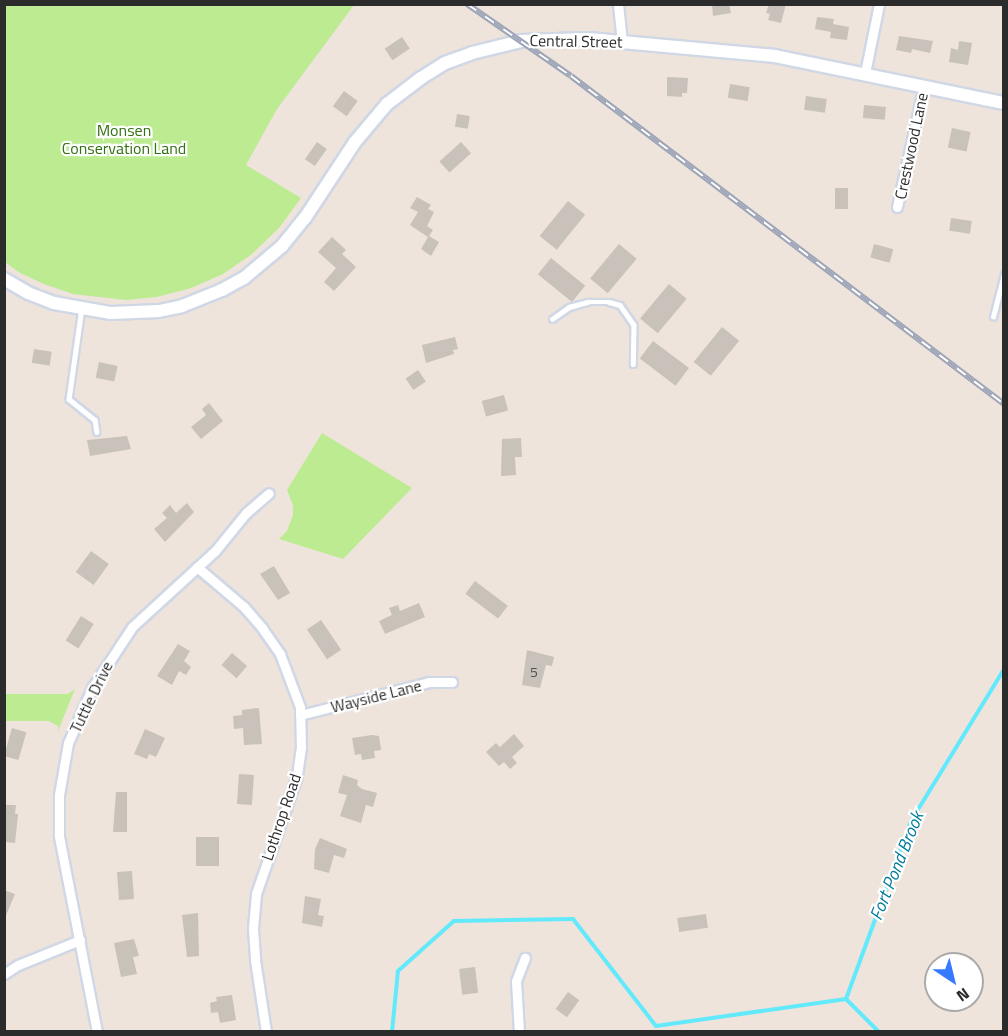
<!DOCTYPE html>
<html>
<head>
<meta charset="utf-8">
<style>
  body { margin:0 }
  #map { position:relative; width:1008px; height:1036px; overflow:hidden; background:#eee4db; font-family:"Titillium Web",sans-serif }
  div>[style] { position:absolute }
  .green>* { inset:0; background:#bdeb92 }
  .stream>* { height:4px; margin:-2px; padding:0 2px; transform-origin:2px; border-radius:2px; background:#63e9fc }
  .building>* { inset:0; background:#c9c2ba; transform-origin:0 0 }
  .roads { filter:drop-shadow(2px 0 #d0d7e5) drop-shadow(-2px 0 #d0d7e5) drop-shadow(0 2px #d0d7e5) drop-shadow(0 -2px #d0d7e5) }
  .service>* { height:4.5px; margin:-2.25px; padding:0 2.25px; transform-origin:2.25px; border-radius:2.25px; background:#fff }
  .minor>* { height:9px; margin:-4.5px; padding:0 4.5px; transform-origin:4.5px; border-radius:4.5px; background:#fff }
  .tertiary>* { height:12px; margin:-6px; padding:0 6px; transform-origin:6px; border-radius:6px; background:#fff }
  .rail>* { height:6px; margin-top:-3px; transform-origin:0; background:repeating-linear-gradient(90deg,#fff 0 11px,#9da5b8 0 22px); box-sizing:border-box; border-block:2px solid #9da5b8 }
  span { translate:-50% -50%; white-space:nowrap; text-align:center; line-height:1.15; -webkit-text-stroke:4.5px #fff; paint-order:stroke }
  .number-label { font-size:14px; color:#52514f }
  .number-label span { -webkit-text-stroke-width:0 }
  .street-label { font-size:16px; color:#2b2b2b }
  .park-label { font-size:16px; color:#337112 }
  .water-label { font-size:18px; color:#027c9b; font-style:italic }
  .frame { position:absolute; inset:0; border:6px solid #2b2b2b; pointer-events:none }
  .north { position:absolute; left:924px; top:952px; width:60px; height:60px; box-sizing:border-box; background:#fff; border:2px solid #aaa; border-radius:50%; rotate:145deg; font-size:16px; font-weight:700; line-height:24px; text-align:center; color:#2b2b2b }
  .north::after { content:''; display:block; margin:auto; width:21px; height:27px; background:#387aff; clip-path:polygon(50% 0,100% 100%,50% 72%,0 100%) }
</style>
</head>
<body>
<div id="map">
  <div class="green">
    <i style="clip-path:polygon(5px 4px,354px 5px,277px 109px,246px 165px,301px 198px,279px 228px,252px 254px,223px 274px,191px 288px,157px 297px,126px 300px,73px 294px,44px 284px,20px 273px,5px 262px)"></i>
    <i style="clip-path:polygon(322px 433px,412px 488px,343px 559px,279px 539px,287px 531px,293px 515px,293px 505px,287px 490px)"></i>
    <i style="clip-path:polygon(75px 689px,58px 731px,58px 726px,49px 721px,5px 721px,5px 694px,68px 694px)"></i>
  </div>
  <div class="stream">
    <i style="left:392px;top:1032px;width:61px;rotate:-84.4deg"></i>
    <i style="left:398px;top:971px;width:75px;rotate:-41.8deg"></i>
    <i style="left:454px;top:921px;width:119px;rotate:-1deg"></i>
    <i style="left:573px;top:919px;width:135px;rotate:52.2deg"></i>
    <i style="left:656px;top:1026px;width:192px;rotate:-8.1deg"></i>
    <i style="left:879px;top:1032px;width:47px;rotate:-135deg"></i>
    <i style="left:846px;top:999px;width:189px;rotate:-69.9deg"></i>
    <i style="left:911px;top:821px;width:178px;rotate:-58.5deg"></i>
  </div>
  <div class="building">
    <i style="clip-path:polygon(712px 4px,729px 4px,731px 13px,713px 16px)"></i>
    <i style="clip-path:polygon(769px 4px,786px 4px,781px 23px,768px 20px,770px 14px,766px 13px)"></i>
    <i style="clip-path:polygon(817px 17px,834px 19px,833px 24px,849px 27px,847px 40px,830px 38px,831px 32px,815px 29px)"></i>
    <i style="clip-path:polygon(899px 36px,933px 41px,930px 53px,912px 49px,911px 53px,896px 50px)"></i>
    <i style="left:402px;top:37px;width:14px;height:21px;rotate:56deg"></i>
    <i style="clip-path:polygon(959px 41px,972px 43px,968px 65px,949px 62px,951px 48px,958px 50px)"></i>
    <i style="clip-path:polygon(667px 77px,688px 78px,687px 93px,682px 93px,682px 97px,667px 96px)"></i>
    <i style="left:730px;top:84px;width:20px;height:14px;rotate:9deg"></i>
    <i style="left:344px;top:91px;width:17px;height:19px;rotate:36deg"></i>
    <i style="left:806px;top:96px;width:21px;height:14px;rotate:8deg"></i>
    <i style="left:864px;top:105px;width:22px;height:13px;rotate:5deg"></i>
    <i style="left:457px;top:114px;width:13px;height:13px;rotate:9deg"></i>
    <i style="left:952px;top:128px;width:19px;height:20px;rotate:12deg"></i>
    <i style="left:317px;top:142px;width:12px;height:21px;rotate:35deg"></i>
    <i style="left:461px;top:142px;width:15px;height:29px;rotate:48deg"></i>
    <i style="left:835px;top:188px;width:13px;height:21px"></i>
    <i style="clip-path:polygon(417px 197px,431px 205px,428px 209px,434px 212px,427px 226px,433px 230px,429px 236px,439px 242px,431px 256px,421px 249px,428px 237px,410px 225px,418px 212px,410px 208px)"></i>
    <i style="left:568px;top:201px;width:22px;height:45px;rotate:39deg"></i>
    <i style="left:951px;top:218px;width:21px;height:13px;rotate:8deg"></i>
    <i style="clip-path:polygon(332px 237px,346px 250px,342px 254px,356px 267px,334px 291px,324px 282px,336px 268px,318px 252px)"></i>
    <i style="left:619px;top:244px;width:23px;height:45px;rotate:40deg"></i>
    <i style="left:874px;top:244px;width:20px;height:14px;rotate:15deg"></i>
    <i style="left:551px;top:258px;width:44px;height:21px;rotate:39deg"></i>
    <i style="left:669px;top:284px;width:23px;height:45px;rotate:40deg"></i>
    <i style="left:722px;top:327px;width:22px;height:45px;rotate:39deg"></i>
    <i style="clip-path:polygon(455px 337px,458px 349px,453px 350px,454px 354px,426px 363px,422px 345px)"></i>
    <i style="left:653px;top:341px;width:45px;height:22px;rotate:37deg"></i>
    <i style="left:34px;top:349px;width:18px;height:14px;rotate:9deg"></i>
    <i style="left:99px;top:362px;width:19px;height:16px;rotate:12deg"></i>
    <i style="left:418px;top:370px;width:14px;height:15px;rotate:56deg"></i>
    <i style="left:504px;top:395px;width:16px;height:23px;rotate:75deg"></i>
    <i style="clip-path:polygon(209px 403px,223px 421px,201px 439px,191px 427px,206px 415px,202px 409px)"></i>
    <i style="clip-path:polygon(127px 436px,131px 449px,90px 456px,87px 440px)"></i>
    <i style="clip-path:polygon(521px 438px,522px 457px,515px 457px,516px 475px,501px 476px,502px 439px)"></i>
    <i style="clip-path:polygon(187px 503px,194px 512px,165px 542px,154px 529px,167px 518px,162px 513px,170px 505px,176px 513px)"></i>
    <i style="left:91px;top:551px;width:22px;height:26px;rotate:36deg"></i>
    <i style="clip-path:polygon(274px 566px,290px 593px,278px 600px,260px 574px)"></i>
    <i style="left:475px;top:581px;width:41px;height:16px;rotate:37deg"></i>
    <i style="clip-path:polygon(419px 603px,425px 617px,385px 634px,379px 621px,392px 615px,389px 608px,398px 605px,400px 611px)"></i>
    <i style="left:81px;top:616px;width:15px;height:29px;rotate:32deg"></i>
    <i style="left:321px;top:620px;width:36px;height:17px;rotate:56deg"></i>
    <i style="clip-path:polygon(178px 644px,190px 651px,184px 661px,191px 667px,186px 675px,179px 671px,172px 685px,157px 676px)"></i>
    <i style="clip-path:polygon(527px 650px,554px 657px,552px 666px,546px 665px,540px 688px,522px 685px)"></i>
    <i style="left:232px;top:653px;width:20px;height:16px;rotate:41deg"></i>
    <i style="clip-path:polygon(259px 708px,262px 744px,244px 745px,243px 728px,234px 729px,233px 716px,242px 715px,242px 710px)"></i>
    <i style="left:12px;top:728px;width:15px;height:29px;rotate:16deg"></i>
    <i style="clip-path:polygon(145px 729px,165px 738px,156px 757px,149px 754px,147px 759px,134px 754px)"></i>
    <i style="clip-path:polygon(514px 734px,524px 746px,512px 757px,517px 763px,510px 769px,504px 762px,499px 766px,486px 752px,496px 743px,500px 747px)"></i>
    <i style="clip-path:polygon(372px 735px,379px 736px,381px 750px,374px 751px,375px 758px,362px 760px,361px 754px,355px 755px,352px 738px)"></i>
    <i style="left:239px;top:774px;width:15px;height:30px;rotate:4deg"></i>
    <i style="clip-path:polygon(343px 775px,358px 780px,357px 785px,362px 789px,377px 793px,373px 807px,366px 805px,361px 823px,340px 816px,347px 795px,338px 793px)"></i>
    <i style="clip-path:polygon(116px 792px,127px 792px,127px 832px,113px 832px)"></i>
    <i style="clip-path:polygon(4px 805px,16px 805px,15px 814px,18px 814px,15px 843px,4px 842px)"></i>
    <i style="left:196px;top:837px;width:23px;height:29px"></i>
    <i style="clip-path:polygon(320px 838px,347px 849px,344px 858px,334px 855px,329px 873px,314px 869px,315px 849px)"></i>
    <i style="left:132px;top:871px;width:28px;height:15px;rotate:86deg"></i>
    <i style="clip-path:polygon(4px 890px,15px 894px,5px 918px,4px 918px)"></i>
    <i style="clip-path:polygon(305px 896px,321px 899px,318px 915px,324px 916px,322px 927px,302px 923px)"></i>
    <i style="clip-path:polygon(198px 913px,199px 956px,187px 957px,182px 915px)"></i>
    <i style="left:706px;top:914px;width:14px;height:29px;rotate:82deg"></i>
    <i style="clip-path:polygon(134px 939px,139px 956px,133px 957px,137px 974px,121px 977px,114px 943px)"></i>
    <i style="left:475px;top:967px;width:26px;height:16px;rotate:83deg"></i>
    <i style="left:568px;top:992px;width:14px;height:21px;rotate:36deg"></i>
    <i style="clip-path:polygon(232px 995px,236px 1020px,220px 1023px,218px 1012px,211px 1013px,210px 1003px,217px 1001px,216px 997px)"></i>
  </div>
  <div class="roads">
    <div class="service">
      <i style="left:82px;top:308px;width:92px;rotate:98.1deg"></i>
      <i style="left:69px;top:399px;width:33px;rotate:39deg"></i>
      <i style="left:95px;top:420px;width:12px;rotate:81deg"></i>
      <i style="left:993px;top:317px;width:44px;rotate:-75.7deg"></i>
      <i style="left:552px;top:319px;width:21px;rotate:-35deg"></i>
      <i style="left:569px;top:307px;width:20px;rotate:-15deg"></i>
      <i style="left:588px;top:302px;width:21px"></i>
      <i style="left:609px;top:302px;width:11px;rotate:15deg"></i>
      <i style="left:620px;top:305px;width:24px;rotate:55deg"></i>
      <i style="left:634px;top:325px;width:39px;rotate:91deg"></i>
    </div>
    <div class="minor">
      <i style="left:618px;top:4px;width:37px;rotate:84deg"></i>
      <i style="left:865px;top:73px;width:70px;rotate:-78.5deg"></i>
      <i style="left:897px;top:207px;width:125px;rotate:-77.5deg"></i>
      <i style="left:197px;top:567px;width:62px;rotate:40.4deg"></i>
      <i style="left:244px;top:607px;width:28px;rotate:49deg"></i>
      <i style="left:262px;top:628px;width:32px;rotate:55deg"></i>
      <i style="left:280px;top:654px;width:57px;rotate:69.3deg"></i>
      <i style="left:300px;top:707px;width:40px;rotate:88.6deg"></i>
      <i style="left:301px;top:747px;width:29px;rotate:98deg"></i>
      <i style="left:297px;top:776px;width:125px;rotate:109.2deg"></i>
      <i style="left:256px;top:894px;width:35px;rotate:95deg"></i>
      <i style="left:253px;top:929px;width:31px;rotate:86deg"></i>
      <i style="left:255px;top:960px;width:73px;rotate:81.3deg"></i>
      <i style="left:300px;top:715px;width:133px;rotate:-14.3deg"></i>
      <i style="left:429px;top:682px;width:23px"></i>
      <i style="left:4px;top:974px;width:17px;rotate:-33deg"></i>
      <i style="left:18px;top:965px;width:67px;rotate:-22deg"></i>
      <i style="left:97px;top:1032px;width:200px;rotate:-101deg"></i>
      <i style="left:59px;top:836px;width:41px;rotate:-90deg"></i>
      <i style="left:59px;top:795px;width:53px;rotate:-80.2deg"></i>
      <i style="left:68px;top:743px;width:60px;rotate:-66.4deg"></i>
      <i style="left:92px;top:688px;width:73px;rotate:-56.7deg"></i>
      <i style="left:132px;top:627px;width:113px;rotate:-42.5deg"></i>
      <i style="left:215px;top:551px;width:49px;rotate:-50.8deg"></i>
      <i style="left:246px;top:513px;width:30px;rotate:-41deg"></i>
      <i style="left:519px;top:1032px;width:51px;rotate:-93.4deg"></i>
      <i style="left:516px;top:981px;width:25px;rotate:-69deg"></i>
    </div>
    <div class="tertiary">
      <i style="left:4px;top:279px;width:28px;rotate:30deg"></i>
      <i style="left:28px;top:293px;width:28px;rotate:21deg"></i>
      <i style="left:54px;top:303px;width:58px;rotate:10deg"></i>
      <i style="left:111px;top:313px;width:48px;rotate:-2.4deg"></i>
      <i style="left:159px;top:311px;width:24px;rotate:-12deg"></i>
      <i style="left:182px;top:306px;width:43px;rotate:-21.8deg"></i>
      <i style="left:222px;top:290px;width:25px;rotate:-29deg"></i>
      <i style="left:244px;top:278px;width:50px;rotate:-40.1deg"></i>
      <i style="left:282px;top:246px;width:36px;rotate:-51deg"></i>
      <i style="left:305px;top:218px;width:91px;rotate:-56.7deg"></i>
      <i style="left:355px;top:142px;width:50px;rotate:-49.9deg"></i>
      <i style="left:387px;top:104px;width:43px;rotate:-37.4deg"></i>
      <i style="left:421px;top:78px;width:28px;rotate:-32deg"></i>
      <i style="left:445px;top:63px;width:29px;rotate:-20deg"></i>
      <i style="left:472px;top:53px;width:50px;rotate:-13.8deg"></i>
      <i style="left:521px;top:41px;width:68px;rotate:-1.7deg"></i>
      <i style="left:589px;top:39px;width:187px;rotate:5.2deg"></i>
      <i style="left:775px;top:56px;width:234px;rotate:11.6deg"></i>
    </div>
  </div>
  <div class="rail">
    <i style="left:467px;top:4px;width:126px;rotate:34.7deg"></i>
    <i style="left:571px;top:76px;width:543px;rotate:37.14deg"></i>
  </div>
  <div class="number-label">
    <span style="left:534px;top:672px">5</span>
  </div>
  <div class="street-label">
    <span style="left:576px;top:41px;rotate:1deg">Central Street</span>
    <span style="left:911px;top:146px;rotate:-78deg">Crestwood Lane</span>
    <span style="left:376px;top:696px;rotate:-14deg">Wayside Lane</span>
    <span style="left:91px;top:697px;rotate:-64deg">Tuttle Drive</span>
    <span style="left:281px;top:817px;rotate:-71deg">Lothrop Road</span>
  </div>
  <div class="park-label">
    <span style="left:124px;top:139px">Monsen<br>Conservation Land</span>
  </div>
  <div class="water-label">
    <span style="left:897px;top:866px;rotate:-68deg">Fort Pond Brook</span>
  </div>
  <div class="frame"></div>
  <div class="north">N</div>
</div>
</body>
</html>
